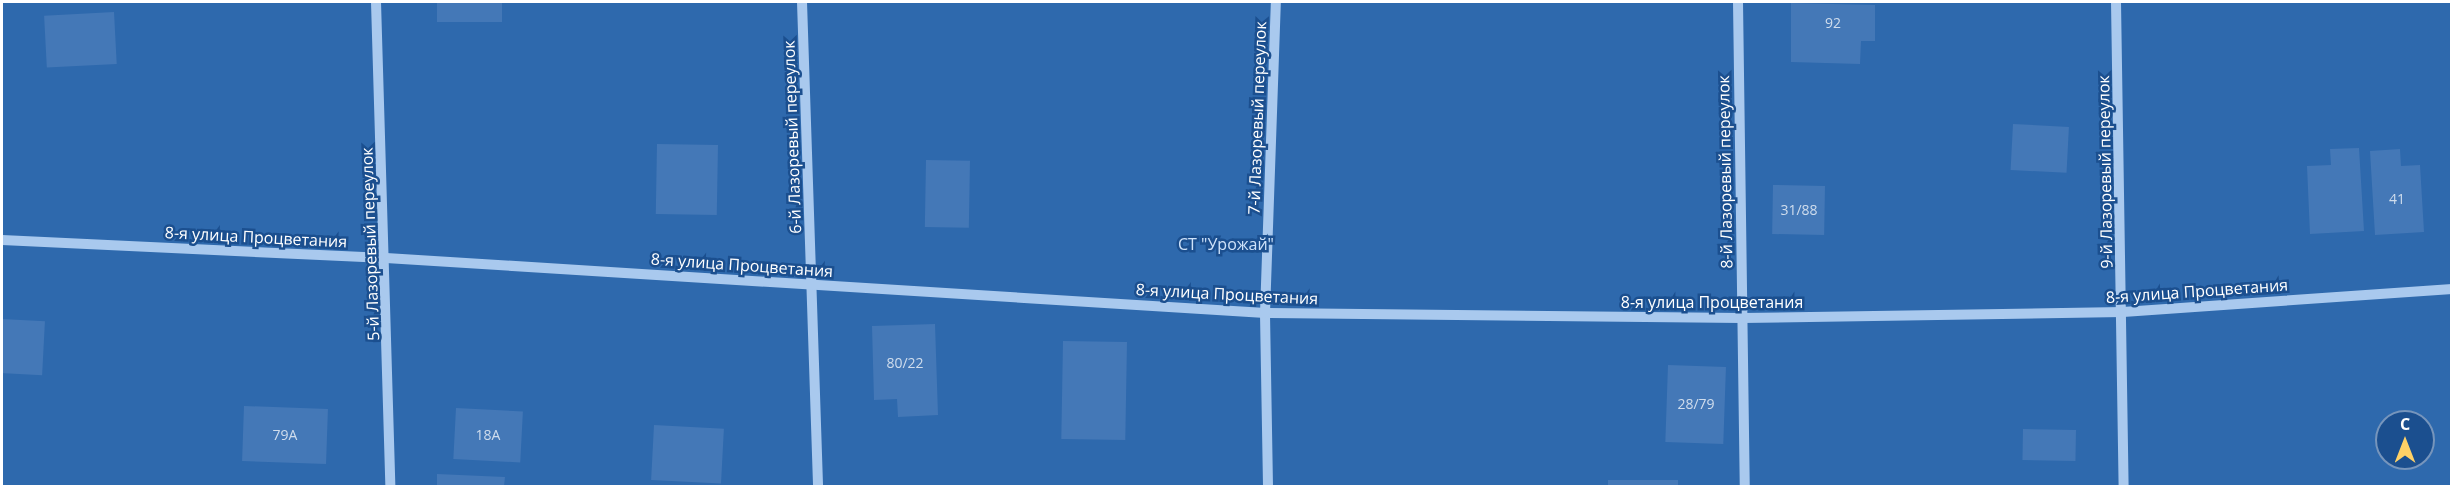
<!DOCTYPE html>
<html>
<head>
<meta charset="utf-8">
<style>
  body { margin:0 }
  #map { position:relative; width:2453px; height:488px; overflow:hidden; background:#1b4f8f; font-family:"Open Sans",sans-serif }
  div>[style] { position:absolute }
  .green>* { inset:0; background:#2e69ad }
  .building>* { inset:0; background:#4478b7; transform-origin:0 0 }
  .minor>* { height:10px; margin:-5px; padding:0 5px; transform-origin:5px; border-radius:5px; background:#a9c9ee }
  span { translate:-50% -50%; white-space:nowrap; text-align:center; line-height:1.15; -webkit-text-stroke:5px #1b4f8f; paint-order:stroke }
  .number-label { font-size:14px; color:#d0dded }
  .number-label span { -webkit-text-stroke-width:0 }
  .street-label { font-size:16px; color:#fff }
  .park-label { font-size:16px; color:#cfe3fa }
  .frame { position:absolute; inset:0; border:3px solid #fff; pointer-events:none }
  .north { position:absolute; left:2375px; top:410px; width:60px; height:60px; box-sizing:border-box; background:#1b4f8f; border:2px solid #7695bc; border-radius:50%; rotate:0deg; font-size:16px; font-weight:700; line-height:24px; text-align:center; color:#fff }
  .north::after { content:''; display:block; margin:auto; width:21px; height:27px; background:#ffd166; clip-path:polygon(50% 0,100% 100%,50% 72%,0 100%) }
</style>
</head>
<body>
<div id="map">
  <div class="green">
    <i style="clip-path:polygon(evenodd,2px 2px,2451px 2px,2451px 486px,2px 486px,2px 2px,2387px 422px,2423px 422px,2423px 458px,2387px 458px,2387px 422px)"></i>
  </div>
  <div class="building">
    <i style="left:437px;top:2px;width:65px;height:20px"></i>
    <i style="clip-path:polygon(1791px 3px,1875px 5px,1875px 41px,1861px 41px,1860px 64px,1791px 62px)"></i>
    <i style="left:114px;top:12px;width:52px;height:70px;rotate:87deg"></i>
    <i style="left:2013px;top:124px;width:56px;height:46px;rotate:3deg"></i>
    <i style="left:657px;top:144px;width:61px;height:70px;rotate:1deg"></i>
    <i style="clip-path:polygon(2359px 148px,2364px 231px,2310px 234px,2307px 166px,2331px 165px,2330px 149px)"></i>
    <i style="clip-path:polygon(2400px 149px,2401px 166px,2420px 165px,2424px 232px,2375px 235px,2370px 151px)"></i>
    <i style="left:926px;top:160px;width:44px;height:67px;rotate:1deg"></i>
    <i style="left:1773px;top:185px;width:52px;height:49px;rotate:1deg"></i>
    <i style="left:2px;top:319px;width:43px;height:54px;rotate:3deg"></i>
    <i style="clip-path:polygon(935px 324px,938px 415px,898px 417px,897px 399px,874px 400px,872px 326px)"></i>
    <i style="left:1063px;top:341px;width:64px;height:98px;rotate:1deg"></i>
    <i style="left:1668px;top:365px;width:58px;height:77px;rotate:2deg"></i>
    <i style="left:244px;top:406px;width:84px;height:55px;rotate:2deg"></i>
    <i style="left:456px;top:408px;width:67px;height:51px;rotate:3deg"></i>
    <i style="left:654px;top:425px;width:70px;height:55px;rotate:3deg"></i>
    <i style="left:2023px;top:429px;width:53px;height:31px;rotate:1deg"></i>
    <i style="clip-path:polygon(437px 474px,505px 477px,504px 486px,437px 486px)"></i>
    <i style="left:1608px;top:480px;width:70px;height:6px"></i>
  </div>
  <div class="minor">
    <i style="left:376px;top:2px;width:484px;rotate:88.3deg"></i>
    <i style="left:802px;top:2px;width:484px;rotate:88.1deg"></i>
    <i style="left:1738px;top:2px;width:484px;rotate:89.2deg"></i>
    <i style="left:2116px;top:2px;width:484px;rotate:89.1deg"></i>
    <i style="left:2px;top:240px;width:384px;rotate:2.7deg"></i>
    <i style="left:386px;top:258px;width:881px;rotate:3.58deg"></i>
    <i style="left:1265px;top:313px;width:477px;rotate:0.6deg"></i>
    <i style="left:1742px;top:318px;width:381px;rotate:-0.9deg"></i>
    <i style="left:2123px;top:312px;width:330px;rotate:-4deg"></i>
    <i style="left:1268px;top:486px;width:173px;rotate:-91deg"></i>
    <i style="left:1265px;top:313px;width:311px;rotate:-88deg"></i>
  </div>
  <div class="number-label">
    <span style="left:1833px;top:23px">92</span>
    <span style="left:2397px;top:199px">41</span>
    <span style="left:1799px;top:210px">31/88</span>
    <span style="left:905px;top:363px">80/22</span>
    <span style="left:1696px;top:404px">28/79</span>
    <span style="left:285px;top:435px">79А</span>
    <span style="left:488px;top:435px">18А</span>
  </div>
  <div class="street-label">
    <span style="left:1257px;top:118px;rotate:-88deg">7-й Лазоревый переулок</span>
    <span style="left:792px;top:137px;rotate:-92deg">6-й Лазоревый переулок</span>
    <span style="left:1725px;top:172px;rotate:-91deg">8-й Лазоревый переулок</span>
    <span style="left:2105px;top:172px;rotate:-91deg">9-й Лазоревый переулок</span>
    <span style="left:256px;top:237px;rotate:3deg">8-я улица Процветания</span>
    <span style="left:370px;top:244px;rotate:-92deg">5-й Лазоревый переулок</span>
    <span style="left:742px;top:265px;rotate:4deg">8-я улица Процветания</span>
    <span style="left:2197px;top:291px;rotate:-4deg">8-я улица Процветания</span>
    <span style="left:1227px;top:294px;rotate:3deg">8-я улица Процветания</span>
    <span style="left:1712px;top:302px">8-я улица Процветания</span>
  </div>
  <div class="park-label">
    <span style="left:1226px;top:244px">СТ "Урожай"</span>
  </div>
  <div class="frame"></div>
  <div class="north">С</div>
</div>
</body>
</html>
